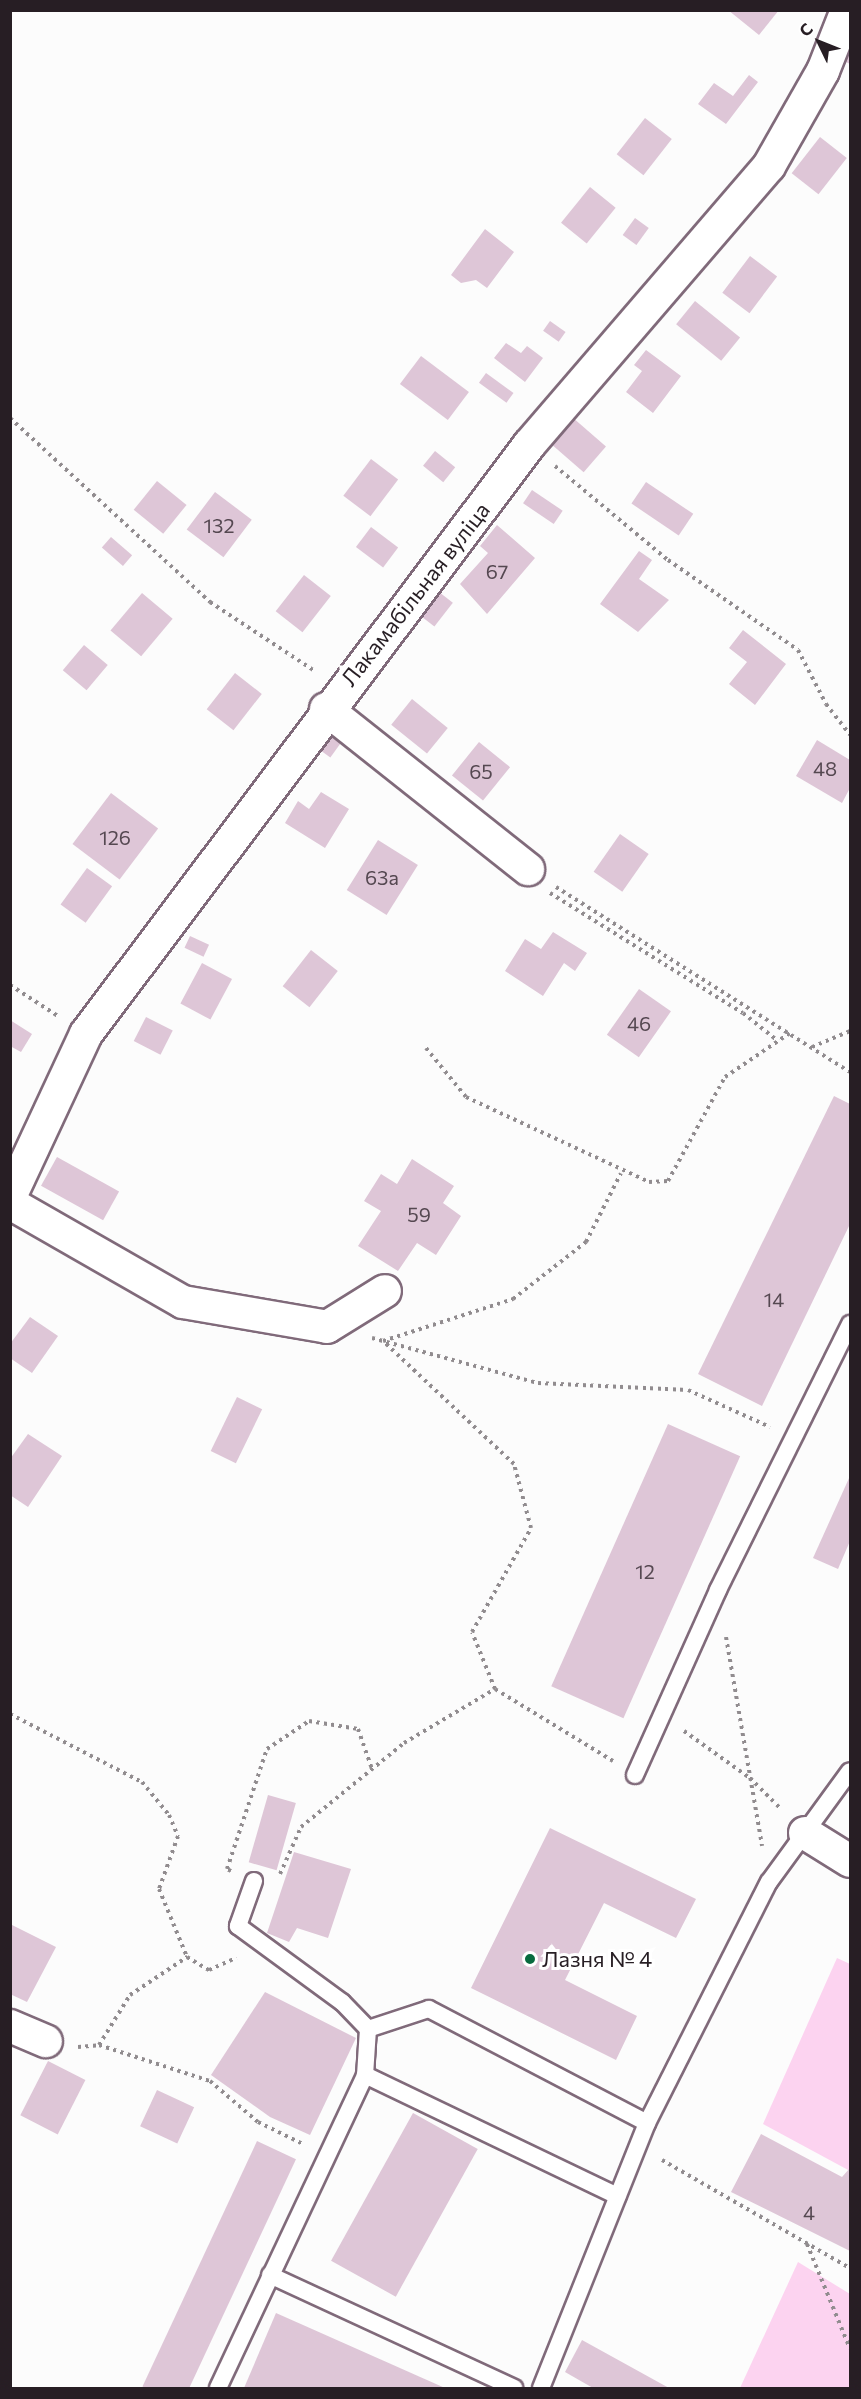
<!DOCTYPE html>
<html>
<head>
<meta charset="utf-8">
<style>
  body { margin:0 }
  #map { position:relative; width:861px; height:2399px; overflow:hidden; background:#fcfcfc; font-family:Commissioner,sans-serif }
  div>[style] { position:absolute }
  .green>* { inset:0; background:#fcd3f0 }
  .building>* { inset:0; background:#dec6d7; transform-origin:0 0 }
  .path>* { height:4px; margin-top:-2px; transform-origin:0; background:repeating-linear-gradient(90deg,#918c8f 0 3px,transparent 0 7.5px) }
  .roads { filter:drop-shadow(2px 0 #806a7a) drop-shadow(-2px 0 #806a7a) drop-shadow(0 2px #806a7a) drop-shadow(0 -2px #806a7a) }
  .service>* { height:16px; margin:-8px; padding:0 8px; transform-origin:8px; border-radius:8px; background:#fff }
  .minor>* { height:32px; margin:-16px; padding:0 16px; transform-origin:16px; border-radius:16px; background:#fff }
  .dots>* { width:16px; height:16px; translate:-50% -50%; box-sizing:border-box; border:3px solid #fff; border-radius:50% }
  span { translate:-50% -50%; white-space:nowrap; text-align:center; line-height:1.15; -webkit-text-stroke:6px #fff; paint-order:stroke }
  .number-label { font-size:20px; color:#554851 }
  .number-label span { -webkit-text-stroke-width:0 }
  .street-label { font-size:22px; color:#271e24 }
  .poi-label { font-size:22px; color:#271e24 }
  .left { translate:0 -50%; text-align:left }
  .frame { position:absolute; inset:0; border:12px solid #271e24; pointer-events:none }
  .north { position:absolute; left:789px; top:12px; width:60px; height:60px; -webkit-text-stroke:4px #fff; paint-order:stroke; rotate:313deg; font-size:16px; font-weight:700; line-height:24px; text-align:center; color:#271e24 }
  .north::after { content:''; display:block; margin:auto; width:21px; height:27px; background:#271e24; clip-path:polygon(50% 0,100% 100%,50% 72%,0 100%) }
</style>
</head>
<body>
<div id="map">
  <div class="green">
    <i style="clip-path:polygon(837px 1958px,850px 1964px,850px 2171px,763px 2124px)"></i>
    <i style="clip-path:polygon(798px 2262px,850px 2294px,850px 2388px,740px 2388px)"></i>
  </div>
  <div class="building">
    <i style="clip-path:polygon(728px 10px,779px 10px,759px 35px)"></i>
    <i style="clip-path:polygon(850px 43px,850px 64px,844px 61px)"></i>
    <i style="clip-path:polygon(749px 75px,758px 82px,726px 124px,698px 104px,714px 83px,733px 96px)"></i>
    <i style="left:645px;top:118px;width:34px;height:46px;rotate:38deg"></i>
    <i style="left:820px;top:137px;width:34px;height:46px;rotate:38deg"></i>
    <i style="left:590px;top:187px;width:33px;height:46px;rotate:39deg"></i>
    <i style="left:635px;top:218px;width:17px;height:21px;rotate:36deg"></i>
    <i style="clip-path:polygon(485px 229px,514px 252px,487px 288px,476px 280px,461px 283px,451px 275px)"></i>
    <i style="left:750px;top:256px;width:34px;height:46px;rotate:37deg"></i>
    <i style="left:695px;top:301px;width:58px;height:30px;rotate:39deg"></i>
    <i style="left:550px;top:321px;width:19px;height:12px;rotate:35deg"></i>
    <i style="clip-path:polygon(506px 343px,521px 353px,527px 346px,543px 358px,525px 382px,494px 358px)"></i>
    <i style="clip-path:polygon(646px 350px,681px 376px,653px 413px,626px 392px,642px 371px,634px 365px)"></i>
    <i style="left:421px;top:356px;width:60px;height:35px;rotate:37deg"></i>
    <i style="left:486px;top:373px;width:34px;height:12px;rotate:36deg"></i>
    <i style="left:572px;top:417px;width:45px;height:34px;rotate:41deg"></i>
    <i style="left:435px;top:451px;width:26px;height:19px;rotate:39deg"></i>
    <i style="left:371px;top:459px;width:34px;height:46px;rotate:37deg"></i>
    <i style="left:157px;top:481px;width:38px;height:37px;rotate:39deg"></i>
    <i style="left:646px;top:482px;width:57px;height:26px;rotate:34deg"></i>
    <i style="left:532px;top:490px;width:37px;height:16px;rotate:34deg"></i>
    <i style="left:215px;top:492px;width:46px;height:47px;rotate:37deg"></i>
    <i style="clip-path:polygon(497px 525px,535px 558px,487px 614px,460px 584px,488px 553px,480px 546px)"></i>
    <i style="left:371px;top:527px;width:34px;height:25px;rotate:37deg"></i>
    <i style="left:111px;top:537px;width:28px;height:14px;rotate:41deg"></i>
    <i style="clip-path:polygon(639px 551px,652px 560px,639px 579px,669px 600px,638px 632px,600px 604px)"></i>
    <i style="left:304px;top:575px;width:34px;height:46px;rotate:38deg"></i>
    <i style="left:430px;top:585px;width:29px;height:30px;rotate:38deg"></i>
    <i style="left:142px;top:593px;width:40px;height:49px;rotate:40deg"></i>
    <i style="clip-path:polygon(743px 630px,786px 664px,755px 705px,729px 684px,747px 662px,729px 648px)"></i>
    <i style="left:84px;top:645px;width:31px;height:33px;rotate:40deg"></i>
    <i style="left:235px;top:673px;width:34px;height:46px;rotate:38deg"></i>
    <i style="left:412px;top:699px;width:46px;height:33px;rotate:39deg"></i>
    <i style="left:317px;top:723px;width:31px;height:20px;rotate:36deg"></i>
    <i style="clip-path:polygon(817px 740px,850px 760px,850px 788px,842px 803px,796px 776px)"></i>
    <i style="left:479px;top:742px;width:40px;height:43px;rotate:39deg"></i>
    <i style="clip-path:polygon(321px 792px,349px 809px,325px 848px,285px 823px,298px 801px,309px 809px)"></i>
    <i style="left:111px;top:793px;width:59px;height:64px;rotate:37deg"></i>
    <i style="left:620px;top:834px;width:35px;height:46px;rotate:35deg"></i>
    <i style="left:378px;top:840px;width:47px;height:59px;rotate:32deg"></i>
    <i style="left:87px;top:868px;width:31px;height:45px;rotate:36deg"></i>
    <i style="clip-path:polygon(553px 932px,587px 953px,575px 971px,564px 963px,543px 996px,505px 971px,525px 939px,541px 949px)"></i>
    <i style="left:190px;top:936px;width:21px;height:13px;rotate:25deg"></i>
    <i style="left:311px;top:950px;width:34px;height:46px;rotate:38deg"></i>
    <i style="left:202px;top:963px;width:34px;height:46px;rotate:28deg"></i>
    <i style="left:639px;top:989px;width:39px;height:56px;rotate:35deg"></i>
    <i style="left:146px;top:1017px;width:30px;height:27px;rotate:27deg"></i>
    <i style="clip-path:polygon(10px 1020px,32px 1034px,21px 1052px,10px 1046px)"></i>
    <i style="clip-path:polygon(834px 1096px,850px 1104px,850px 1224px,762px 1406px,698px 1374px)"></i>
    <i style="left:57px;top:1157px;width:71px;height:33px;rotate:29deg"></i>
    <i style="clip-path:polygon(412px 1159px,454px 1186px,443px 1203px,461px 1216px,436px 1255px,417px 1243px,398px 1271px,358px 1246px,381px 1211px,364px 1201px,381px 1174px,397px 1184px)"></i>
    <i style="clip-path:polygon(30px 1317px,58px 1336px,32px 1373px,10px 1358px,10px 1344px)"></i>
    <i style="left:237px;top:1397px;width:28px;height:60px;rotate:26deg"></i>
    <i style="left:668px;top:1424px;width:79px;height:287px;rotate:24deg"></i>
    <i style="clip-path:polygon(28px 1434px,62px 1456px,28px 1507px,10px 1495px,10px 1459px)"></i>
    <i style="clip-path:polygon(850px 1476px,850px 1541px,838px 1569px,813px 1558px)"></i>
    <i style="left:268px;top:1795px;width:29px;height:70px;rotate:16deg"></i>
    <i style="clip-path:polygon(550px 1828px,696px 1899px,676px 1938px,604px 1903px,565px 1980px,637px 2016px,616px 2060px,471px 1988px)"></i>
    <i style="clip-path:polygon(294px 1852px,351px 1869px,328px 1938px,297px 1928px,289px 1942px,267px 1933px)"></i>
    <i style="clip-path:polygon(10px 1924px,56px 1947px,27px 2002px,10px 1994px)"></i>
    <i style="clip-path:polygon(265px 1992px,356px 2038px,310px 2135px,270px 2117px,211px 2075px)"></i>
    <i style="left:48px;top:2061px;width:42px;height:61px;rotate:27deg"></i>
    <i style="left:157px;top:2090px;width:41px;height:40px;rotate:25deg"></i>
    <i style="left:413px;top:2113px;width:74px;height:169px;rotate:29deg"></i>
    <i style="clip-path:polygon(761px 2134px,842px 2177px,850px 2168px,850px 2251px,731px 2192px)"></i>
    <i style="left:257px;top:2141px;width:43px;height:271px;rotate:25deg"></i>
    <i style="clip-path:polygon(276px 2313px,445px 2388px,244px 2388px)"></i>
    <i style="clip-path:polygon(582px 2340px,669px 2388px,593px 2388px,565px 2372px)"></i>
  </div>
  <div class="path">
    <i style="left:10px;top:418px;width:272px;rotate:42.6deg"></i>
    <i style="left:210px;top:602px;width:127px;rotate:33.4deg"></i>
    <i style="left:555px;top:466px;width:147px;rotate:39.8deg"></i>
    <i style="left:668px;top:560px;width:158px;rotate:34.7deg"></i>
    <i style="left:798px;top:650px;width:61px;rotate:62.6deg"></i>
    <i style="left:826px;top:704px;width:39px;rotate:52deg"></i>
    <i style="left:556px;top:887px;width:347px;rotate:32.2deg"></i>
    <i style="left:550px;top:893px;width:227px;rotate:31.9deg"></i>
    <i style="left:743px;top:1013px;width:45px;rotate:38.7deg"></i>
    <i style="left:10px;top:985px;width:57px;rotate:32.9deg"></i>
    <i style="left:812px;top:1047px;width:41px;rotate:-22.8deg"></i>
    <i style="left:426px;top:1048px;width:63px;rotate:50.8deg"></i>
    <i style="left:466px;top:1097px;width:202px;rotate:24.9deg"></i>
    <i style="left:649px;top:1182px;width:19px;rotate:-3deg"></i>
    <i style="left:668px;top:1181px;width:119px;rotate:-61.3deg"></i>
    <i style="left:725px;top:1077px;width:78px;rotate:-34.1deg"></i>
    <i style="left:372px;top:1338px;width:172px;rotate:15.2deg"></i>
    <i style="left:538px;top:1383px;width:150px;rotate:2.7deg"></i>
    <i style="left:688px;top:1390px;width:90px;rotate:24.3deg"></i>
    <i style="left:726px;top:1637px;width:212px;rotate:80.2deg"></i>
    <i style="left:10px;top:1714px;width:148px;rotate:27.3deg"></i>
    <i style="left:142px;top:1782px;width:43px;rotate:50.7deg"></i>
    <i style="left:169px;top:1815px;width:23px;rotate:67deg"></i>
    <i style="left:178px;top:1836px;width:56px;rotate:109.7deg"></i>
    <i style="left:159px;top:1889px;width:74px;rotate:67.6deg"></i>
    <i style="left:187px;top:1957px;width:26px;rotate:31deg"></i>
    <i style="left:209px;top:1970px;width:30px;rotate:-24deg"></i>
    <i style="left:684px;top:1731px;width:81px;rotate:35.5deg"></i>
    <i style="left:750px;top:1778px;width:44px;rotate:45deg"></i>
    <i style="left:613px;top:1761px;width:138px;rotate:-148.6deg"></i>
    <i style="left:495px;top:1689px;width:61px;rotate:-112deg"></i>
    <i style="left:472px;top:1632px;width:120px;rotate:-60.4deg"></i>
    <i style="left:531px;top:1528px;width:66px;rotate:-104.9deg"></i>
    <i style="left:514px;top:1464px;width:180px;rotate:-136.8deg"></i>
    <i style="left:383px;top:1341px;width:137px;rotate:-17.9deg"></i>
    <i style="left:513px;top:1299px;width:93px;rotate:-38deg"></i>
    <i style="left:586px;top:1242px;width:77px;rotate:-63.1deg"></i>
    <i style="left:231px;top:1871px;width:4px;rotate:-153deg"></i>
    <i style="left:227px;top:1869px;width:126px;rotate:-71.6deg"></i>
    <i style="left:267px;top:1749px;width:50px;rotate:-33.7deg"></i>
    <i style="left:309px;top:1721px;width:50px;rotate:9.3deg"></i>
    <i style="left:358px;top:1729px;width:42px;rotate:70.7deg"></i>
    <i style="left:280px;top:1874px;width:51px;rotate:-65.9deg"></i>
    <i style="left:301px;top:1827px;width:133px;rotate:-39.2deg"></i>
    <i style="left:404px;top:1743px;width:106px;rotate:-30.7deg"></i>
    <i style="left:99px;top:2045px;width:59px;rotate:-58.2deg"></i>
    <i style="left:130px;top:1995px;width:69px;rotate:-33.7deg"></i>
    <i style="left:78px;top:2047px;width:21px;rotate:-5deg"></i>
    <i style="left:99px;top:2045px;width:117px;rotate:18deg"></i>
    <i style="left:210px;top:2081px;width:63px;rotate:40.5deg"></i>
    <i style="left:258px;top:2122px;width:50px;rotate:26.1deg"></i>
    <i style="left:662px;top:2160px;width:217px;rotate:29.9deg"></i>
    <i style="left:807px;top:2244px;width:113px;rotate:67.7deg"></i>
  </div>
  <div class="roads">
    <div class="service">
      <i style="left:635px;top:1775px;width:203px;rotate:-65.8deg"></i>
      <i style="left:718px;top:1590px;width:297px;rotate:-63.6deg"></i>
      <i style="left:254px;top:1881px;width:48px;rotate:109.6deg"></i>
      <i style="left:238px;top:1926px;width:129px;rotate:36.2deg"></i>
      <i style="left:342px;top:2002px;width:37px;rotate:46deg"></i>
      <i style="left:368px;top:2029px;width:46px;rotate:93.7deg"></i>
      <i style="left:368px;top:2029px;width:64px;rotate:-18.2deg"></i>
      <i style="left:429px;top:2009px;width:246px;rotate:27.6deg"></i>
      <i style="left:270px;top:2275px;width:269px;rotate:24.8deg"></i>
      <i style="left:218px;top:2388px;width:346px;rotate:-64.8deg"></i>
      <i style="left:365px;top:2075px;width:280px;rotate:25.6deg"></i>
      <i style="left:541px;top:2388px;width:285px;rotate:-68.2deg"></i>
      <i style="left:647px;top:2123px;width:270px;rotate:-63.2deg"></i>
      <i style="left:769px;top:1882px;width:137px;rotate:-53.9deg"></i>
    </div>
    <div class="minor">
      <i style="left:326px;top:709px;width:258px;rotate:38.4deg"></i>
      <i style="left:10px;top:1197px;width:180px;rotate:-65deg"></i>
      <i style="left:86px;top:1034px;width:737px;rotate:-53.05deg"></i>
      <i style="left:529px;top:445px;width:368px;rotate:-49.3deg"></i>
      <i style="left:769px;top:166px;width:109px;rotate:-60.4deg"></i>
      <i style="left:823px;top:71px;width:66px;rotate:-68.5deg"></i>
      <i style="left:10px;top:1203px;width:199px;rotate:29.8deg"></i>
      <i style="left:183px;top:1302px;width:146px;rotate:9.8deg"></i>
      <i style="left:327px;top:1327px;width:68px;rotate:-31.8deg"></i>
      <i style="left:805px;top:1833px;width:53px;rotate:31.9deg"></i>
      <i style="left:10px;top:2026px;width:39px;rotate:23deg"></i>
    </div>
  </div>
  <div class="dots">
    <i style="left:530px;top:1959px;background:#086a3f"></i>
  </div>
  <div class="number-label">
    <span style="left:219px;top:525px">132</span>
    <span style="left:497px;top:571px">67</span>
    <span style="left:825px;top:768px">48</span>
    <span style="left:481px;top:771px">65</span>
    <span style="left:115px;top:837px">126</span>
    <span style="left:382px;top:877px">63a</span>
    <span style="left:639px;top:1023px">46</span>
    <span style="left:419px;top:1214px">59</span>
    <span style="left:774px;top:1299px">14</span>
    <span style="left:645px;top:1571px">12</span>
    <span style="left:809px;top:2212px">4</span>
  </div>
  <div class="street-label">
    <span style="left:415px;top:594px;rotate:-52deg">Лакамабільная вуліца</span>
  </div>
  <div class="poi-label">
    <span class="left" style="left:542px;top:1959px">Лазня № 4</span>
  </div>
  <div class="frame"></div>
  <div class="north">С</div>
</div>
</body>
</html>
